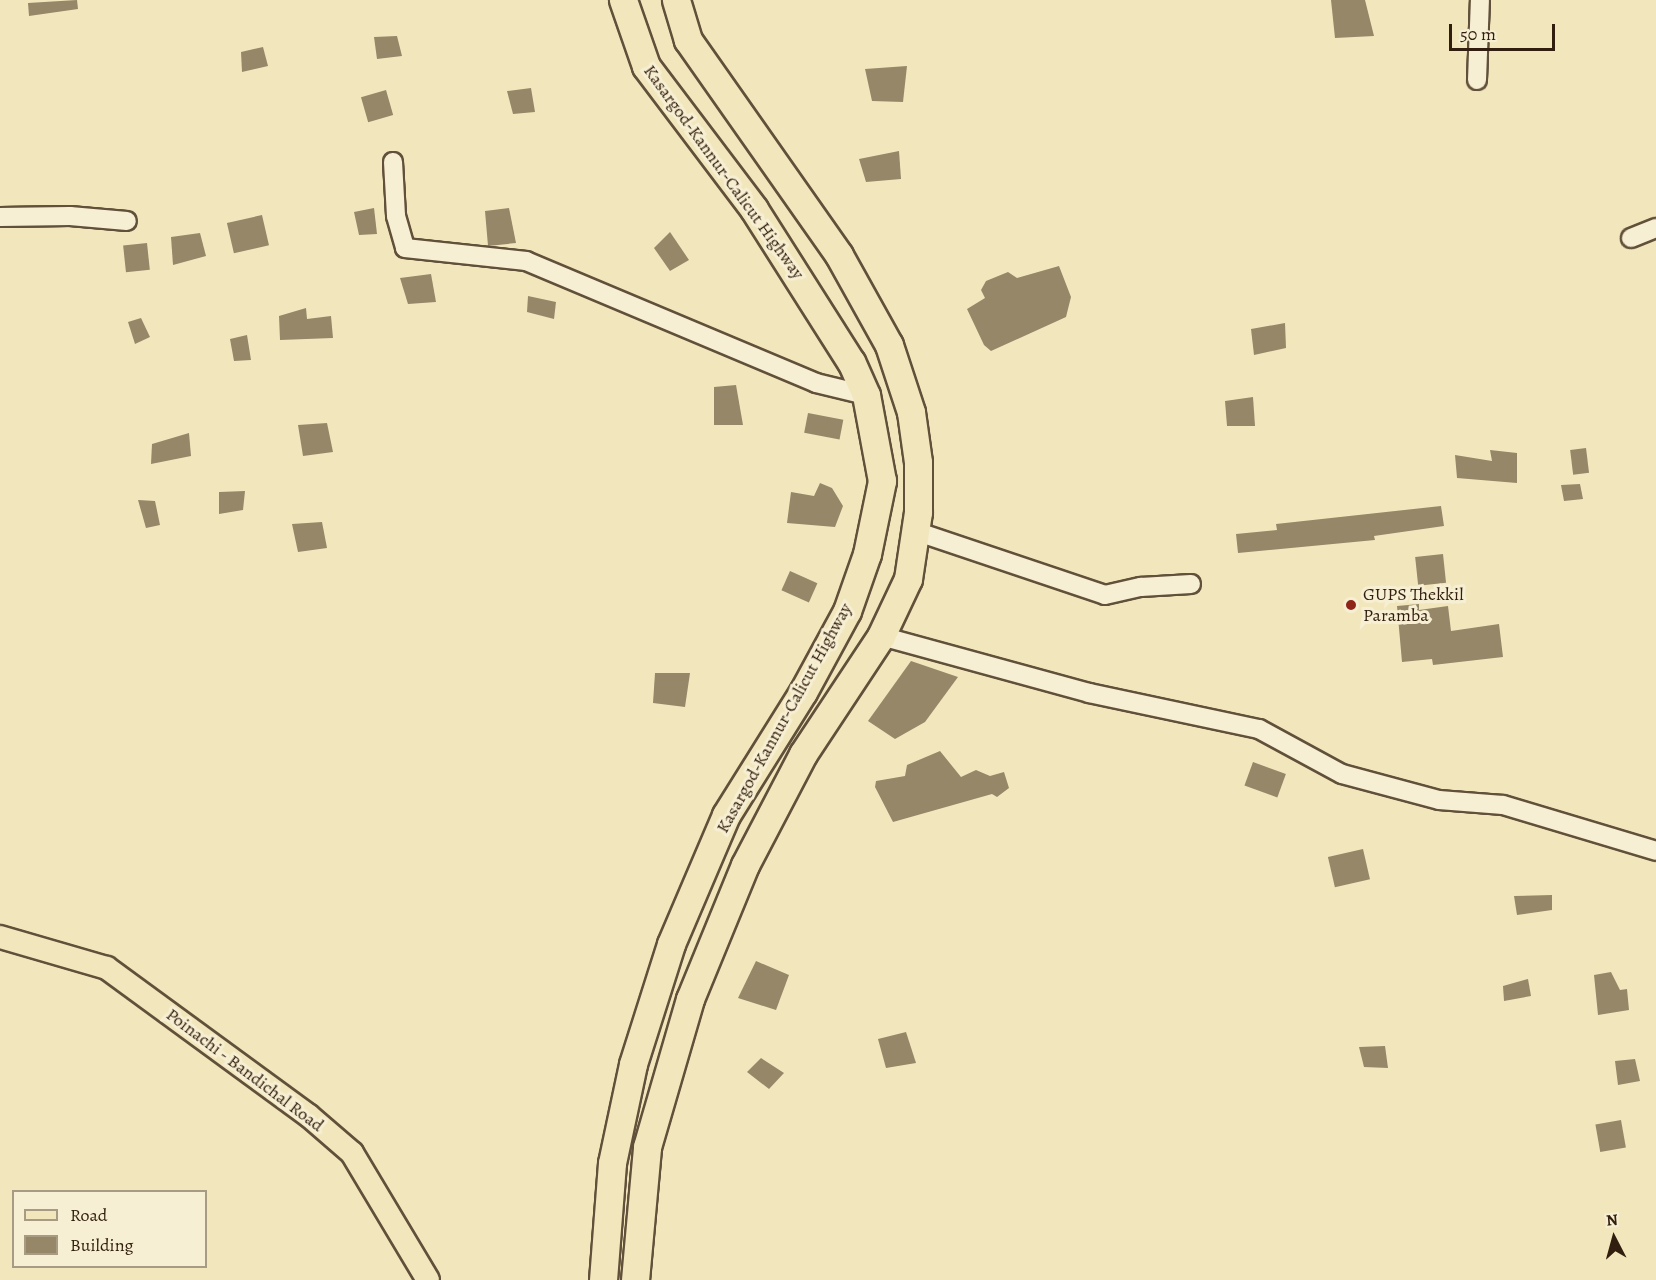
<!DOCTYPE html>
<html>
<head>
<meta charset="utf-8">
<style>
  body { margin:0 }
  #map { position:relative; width:1656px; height:1280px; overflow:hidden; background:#f2e7bc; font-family:Alegreya,serif }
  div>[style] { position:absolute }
  .building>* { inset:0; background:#958768; transform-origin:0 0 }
  .roads { filter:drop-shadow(2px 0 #61503a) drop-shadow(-2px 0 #61503a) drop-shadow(0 2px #61503a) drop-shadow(0 -2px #61503a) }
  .minor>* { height:18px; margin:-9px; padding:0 9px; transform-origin:9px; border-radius:9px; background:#f7efd3 }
  .major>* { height:22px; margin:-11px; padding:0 11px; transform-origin:11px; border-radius:11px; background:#f2e7bc }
  .highway>* { height:27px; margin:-13.5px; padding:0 13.5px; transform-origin:13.5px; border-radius:13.5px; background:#f2e7bc }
  .dots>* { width:16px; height:16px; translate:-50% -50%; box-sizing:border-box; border:3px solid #f7efd3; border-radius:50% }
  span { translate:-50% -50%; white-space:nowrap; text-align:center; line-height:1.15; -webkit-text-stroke:6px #f7efd3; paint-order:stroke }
  .street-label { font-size:18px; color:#311e0e }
  .poi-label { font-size:18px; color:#311e0e }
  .left { translate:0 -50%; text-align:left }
  .legend { position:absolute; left:12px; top:1190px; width:195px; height:78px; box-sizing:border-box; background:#f7efd3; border:2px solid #a89b84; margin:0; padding:8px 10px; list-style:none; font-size:18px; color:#311e0e }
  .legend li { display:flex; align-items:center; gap:12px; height:30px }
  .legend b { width:30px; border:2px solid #a89b84 }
  .north { position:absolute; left:1584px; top:1208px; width:60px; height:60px; -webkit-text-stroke:4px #f7efd3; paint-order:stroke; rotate:354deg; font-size:16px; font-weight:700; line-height:24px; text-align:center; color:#311e0e }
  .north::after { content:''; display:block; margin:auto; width:21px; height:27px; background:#311e0e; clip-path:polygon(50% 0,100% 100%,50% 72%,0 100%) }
  .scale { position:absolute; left:1449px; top:24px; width:106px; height:27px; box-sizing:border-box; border:3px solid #311e0e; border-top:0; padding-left:8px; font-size:18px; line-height:21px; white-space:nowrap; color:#311e0e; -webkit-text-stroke:4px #f7efd3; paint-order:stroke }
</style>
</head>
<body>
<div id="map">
  <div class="building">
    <i style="clip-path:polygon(77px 0,78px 9px,29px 16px,28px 3px)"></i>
    <i style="clip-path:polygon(1331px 0,1365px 0,1374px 36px,1335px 38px)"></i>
    <i style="clip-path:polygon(397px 36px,402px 56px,377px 59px,374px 37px)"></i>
    <i style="clip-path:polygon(263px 47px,268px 66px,242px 72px,241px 52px)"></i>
    <i style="clip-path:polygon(907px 66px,903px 102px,872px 101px,865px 69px)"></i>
    <i style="clip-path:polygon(531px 88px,535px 112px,513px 114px,507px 91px)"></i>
    <i style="left:386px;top:90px;width:26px;height:26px;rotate:74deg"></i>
    <i style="clip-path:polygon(899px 151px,901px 179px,866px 182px,859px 159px)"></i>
    <i style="clip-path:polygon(374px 208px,377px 234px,359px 235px,354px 212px)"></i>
    <i style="clip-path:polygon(509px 208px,516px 243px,488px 246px,485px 211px)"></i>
    <i style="left:262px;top:215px;width:31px;height:36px;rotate:77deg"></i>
    <i style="clip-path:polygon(670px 232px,689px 260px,670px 271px,654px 248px)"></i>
    <i style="clip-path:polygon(200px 233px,206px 256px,173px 265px,171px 237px)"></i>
    <i style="left:147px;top:243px;width:27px;height:24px;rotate:84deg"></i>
    <i style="clip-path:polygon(1059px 266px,1071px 297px,1066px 317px,991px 351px,984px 345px,967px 309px,985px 298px,981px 290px,986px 281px,1008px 272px,1017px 278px)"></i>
    <i style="clip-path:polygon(431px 274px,436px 302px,408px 304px,400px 278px)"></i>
    <i style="clip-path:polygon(528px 296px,556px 302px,554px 319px,527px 312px)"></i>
    <i style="clip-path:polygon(306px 308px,307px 319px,331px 316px,333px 338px,280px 340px,279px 316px)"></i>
    <i style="clip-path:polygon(141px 318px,150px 337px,135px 344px,128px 322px)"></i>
    <i style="clip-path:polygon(1285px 323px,1286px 348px,1254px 355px,1251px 329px)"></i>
    <i style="clip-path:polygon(247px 335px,251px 360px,234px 361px,230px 339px)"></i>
    <i style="clip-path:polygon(736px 385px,743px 425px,714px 425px,714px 387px)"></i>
    <i style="clip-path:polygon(1253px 397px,1255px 426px,1227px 426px,1225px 401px)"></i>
    <i style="left:808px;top:413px;width:36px;height:20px;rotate:11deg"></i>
    <i style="clip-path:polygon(327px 423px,333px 452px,303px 456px,298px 425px)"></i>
    <i style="clip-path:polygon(189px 433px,191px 456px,151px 464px,152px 444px)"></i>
    <i style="left:1586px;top:448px;width:25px;height:16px;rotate:83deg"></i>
    <i style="clip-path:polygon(1490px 450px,1517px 453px,1517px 483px,1457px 478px,1455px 455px,1492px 461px)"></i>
    <i style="clip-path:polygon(820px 483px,832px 488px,843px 506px,835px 527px,787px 523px,791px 492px,814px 496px)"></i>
    <i style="clip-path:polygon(1580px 484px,1583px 499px,1564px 501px,1561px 485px)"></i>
    <i style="clip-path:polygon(245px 491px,243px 510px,219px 514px,219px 492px)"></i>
    <i style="clip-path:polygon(138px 500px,155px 501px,160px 525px,146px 528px)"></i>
    <i style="clip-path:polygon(1441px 506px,1444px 526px,1374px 536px,1375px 540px,1238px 553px,1236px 534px,1277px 530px,1276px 524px)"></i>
    <i style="clip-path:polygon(322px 522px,327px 548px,298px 552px,292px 524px)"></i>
    <i style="left:1443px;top:554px;width:29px;height:28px;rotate:84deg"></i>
    <i style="left:790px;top:571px;width:30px;height:21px;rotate:24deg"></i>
    <i style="clip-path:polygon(1419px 604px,1419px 610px,1448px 606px,1451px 631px,1499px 624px,1503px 657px,1433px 665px,1432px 659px,1402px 662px,1397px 606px)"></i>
    <i style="clip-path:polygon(911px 661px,958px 677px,925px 722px,895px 739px,868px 721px)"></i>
    <i style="clip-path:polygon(655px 673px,690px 673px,685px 707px,653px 703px)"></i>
    <i style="clip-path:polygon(940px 751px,961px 777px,976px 770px,990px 776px,1004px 772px,1009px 788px,997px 797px,992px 794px,893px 822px,875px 787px,876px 781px,905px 776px,907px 765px)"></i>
    <i style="left:1253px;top:762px;width:35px;height:25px;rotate:20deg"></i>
    <i style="left:1363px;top:849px;width:31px;height:36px;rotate:77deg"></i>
    <i style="clip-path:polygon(1552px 895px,1552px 910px,1517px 915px,1514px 896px)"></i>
    <i style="clip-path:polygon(756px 961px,789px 975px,776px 1010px,738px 998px)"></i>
    <i style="clip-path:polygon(1611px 972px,1620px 990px,1627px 989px,1629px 1010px,1598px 1015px,1594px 975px)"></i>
    <i style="clip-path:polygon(1528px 979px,1531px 996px,1504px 1001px,1503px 986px)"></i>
    <i style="clip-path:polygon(906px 1032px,916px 1063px,886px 1068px,878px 1039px)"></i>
    <i style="clip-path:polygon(1385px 1046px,1388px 1068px,1364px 1067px,1359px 1047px)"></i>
    <i style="clip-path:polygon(761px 1058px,784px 1073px,769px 1089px,747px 1072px)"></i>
    <i style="clip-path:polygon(1635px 1059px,1640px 1081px,1618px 1085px,1615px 1061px)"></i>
    <i style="left:1621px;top:1120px;width:28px;height:26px;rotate:80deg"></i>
  </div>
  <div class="roads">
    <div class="minor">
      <i style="left:1477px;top:80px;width:80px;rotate:-87.9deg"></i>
      <i style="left:393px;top:162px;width:54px;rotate:86.8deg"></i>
      <i style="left:396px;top:216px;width:33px;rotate:74deg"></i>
      <i style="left:405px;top:248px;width:122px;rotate:6.1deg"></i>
      <i style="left:526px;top:261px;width:315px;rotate:22.8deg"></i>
      <i style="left:816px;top:383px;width:51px;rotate:13.5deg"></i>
      <i style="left:0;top:217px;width:70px;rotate:-0.8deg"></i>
      <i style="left:70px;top:216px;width:57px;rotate:5deg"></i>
      <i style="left:1631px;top:238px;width:27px;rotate:-22deg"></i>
      <i style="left:915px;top:531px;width:200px;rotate:18.6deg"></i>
      <i style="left:1105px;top:595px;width:37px;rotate:-13deg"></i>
      <i style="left:1141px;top:587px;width:50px;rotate:-3.4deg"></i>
      <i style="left:881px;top:636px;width:216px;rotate:15.3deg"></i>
      <i style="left:1089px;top:693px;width:174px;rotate:12deg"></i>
      <i style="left:1259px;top:729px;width:94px;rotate:28.5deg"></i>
      <i style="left:1342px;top:774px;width:100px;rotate:15deg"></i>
      <i style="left:1439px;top:800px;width:64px;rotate:4.5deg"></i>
      <i style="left:1503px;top:805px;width:160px;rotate:16.7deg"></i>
    </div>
    <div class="major">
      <i style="left:0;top:937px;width:111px;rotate:16.2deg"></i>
      <i style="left:107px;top:968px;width:249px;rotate:36.2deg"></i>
      <i style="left:308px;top:1115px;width:58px;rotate:40.8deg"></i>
      <i style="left:352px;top:1153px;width:148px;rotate:59.1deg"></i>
    </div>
    <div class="highway">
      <i style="left:603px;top:1280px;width:117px;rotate:-85.6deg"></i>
      <i style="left:612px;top:1163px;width:101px;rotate:-78deg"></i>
      <i style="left:633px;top:1064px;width:126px;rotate:-72.4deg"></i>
      <i style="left:671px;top:944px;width:140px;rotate:-66.9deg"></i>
      <i style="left:726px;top:815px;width:145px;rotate:-58deg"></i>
      <i style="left:803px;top:692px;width:92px;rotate:-61.5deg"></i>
      <i style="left:847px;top:611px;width:60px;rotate:-70.7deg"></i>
      <i style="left:867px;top:554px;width:75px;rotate:-78.4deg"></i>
      <i style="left:882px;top:481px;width:87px;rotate:-100.5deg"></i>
      <i style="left:866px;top:395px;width:36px;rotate:-114deg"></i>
      <i style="left:851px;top:362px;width:181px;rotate:-122.4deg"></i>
      <i style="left:754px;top:209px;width:179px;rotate:-127.1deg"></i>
      <i style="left:646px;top:66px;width:70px;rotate:-109.2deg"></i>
      <i style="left:635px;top:1280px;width:134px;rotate:-84.8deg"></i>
      <i style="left:647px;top:1147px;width:154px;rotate:-73.8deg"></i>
      <i style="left:690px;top:999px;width:145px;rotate:-67.7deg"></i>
      <i style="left:745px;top:865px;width:125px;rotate:-62.4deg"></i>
      <i style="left:803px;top:754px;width:141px;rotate:-56.5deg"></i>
      <i style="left:881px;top:636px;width:63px;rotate:-64.7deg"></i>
      <i style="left:908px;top:579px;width:68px;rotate:-81.5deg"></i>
      <i style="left:918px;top:512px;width:50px;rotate:-90deg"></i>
      <i style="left:918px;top:462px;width:50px;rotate:-98deg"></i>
      <i style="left:911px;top:412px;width:71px;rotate:-108.2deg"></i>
      <i style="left:889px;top:345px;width:103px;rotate:-119.1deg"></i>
      <i style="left:839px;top:255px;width:263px;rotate:-125.1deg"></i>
      <i style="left:688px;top:40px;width:42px;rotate:-106.7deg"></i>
    </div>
  </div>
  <div class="dots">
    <i style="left:1351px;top:605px;background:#8f2418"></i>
  </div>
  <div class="street-label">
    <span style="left:724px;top:172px;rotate:54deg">Kasargod-Kannur-Calicut Highway</span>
    <span style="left:784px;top:718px;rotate:-61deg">Kasargod-Kannur-Calicut Highway</span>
    <span style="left:245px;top:1070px;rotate:37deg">Poinachi - Bandichal Road</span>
  </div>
  <div class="poi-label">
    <span class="left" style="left:1363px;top:605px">GUPS Thekkil<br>Paramba</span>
  </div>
  <ul class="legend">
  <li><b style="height:8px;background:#f2e7bc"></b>Road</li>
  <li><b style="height:16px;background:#958768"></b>Building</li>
  </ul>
  <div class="north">N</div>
  <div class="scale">50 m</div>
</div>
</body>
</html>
